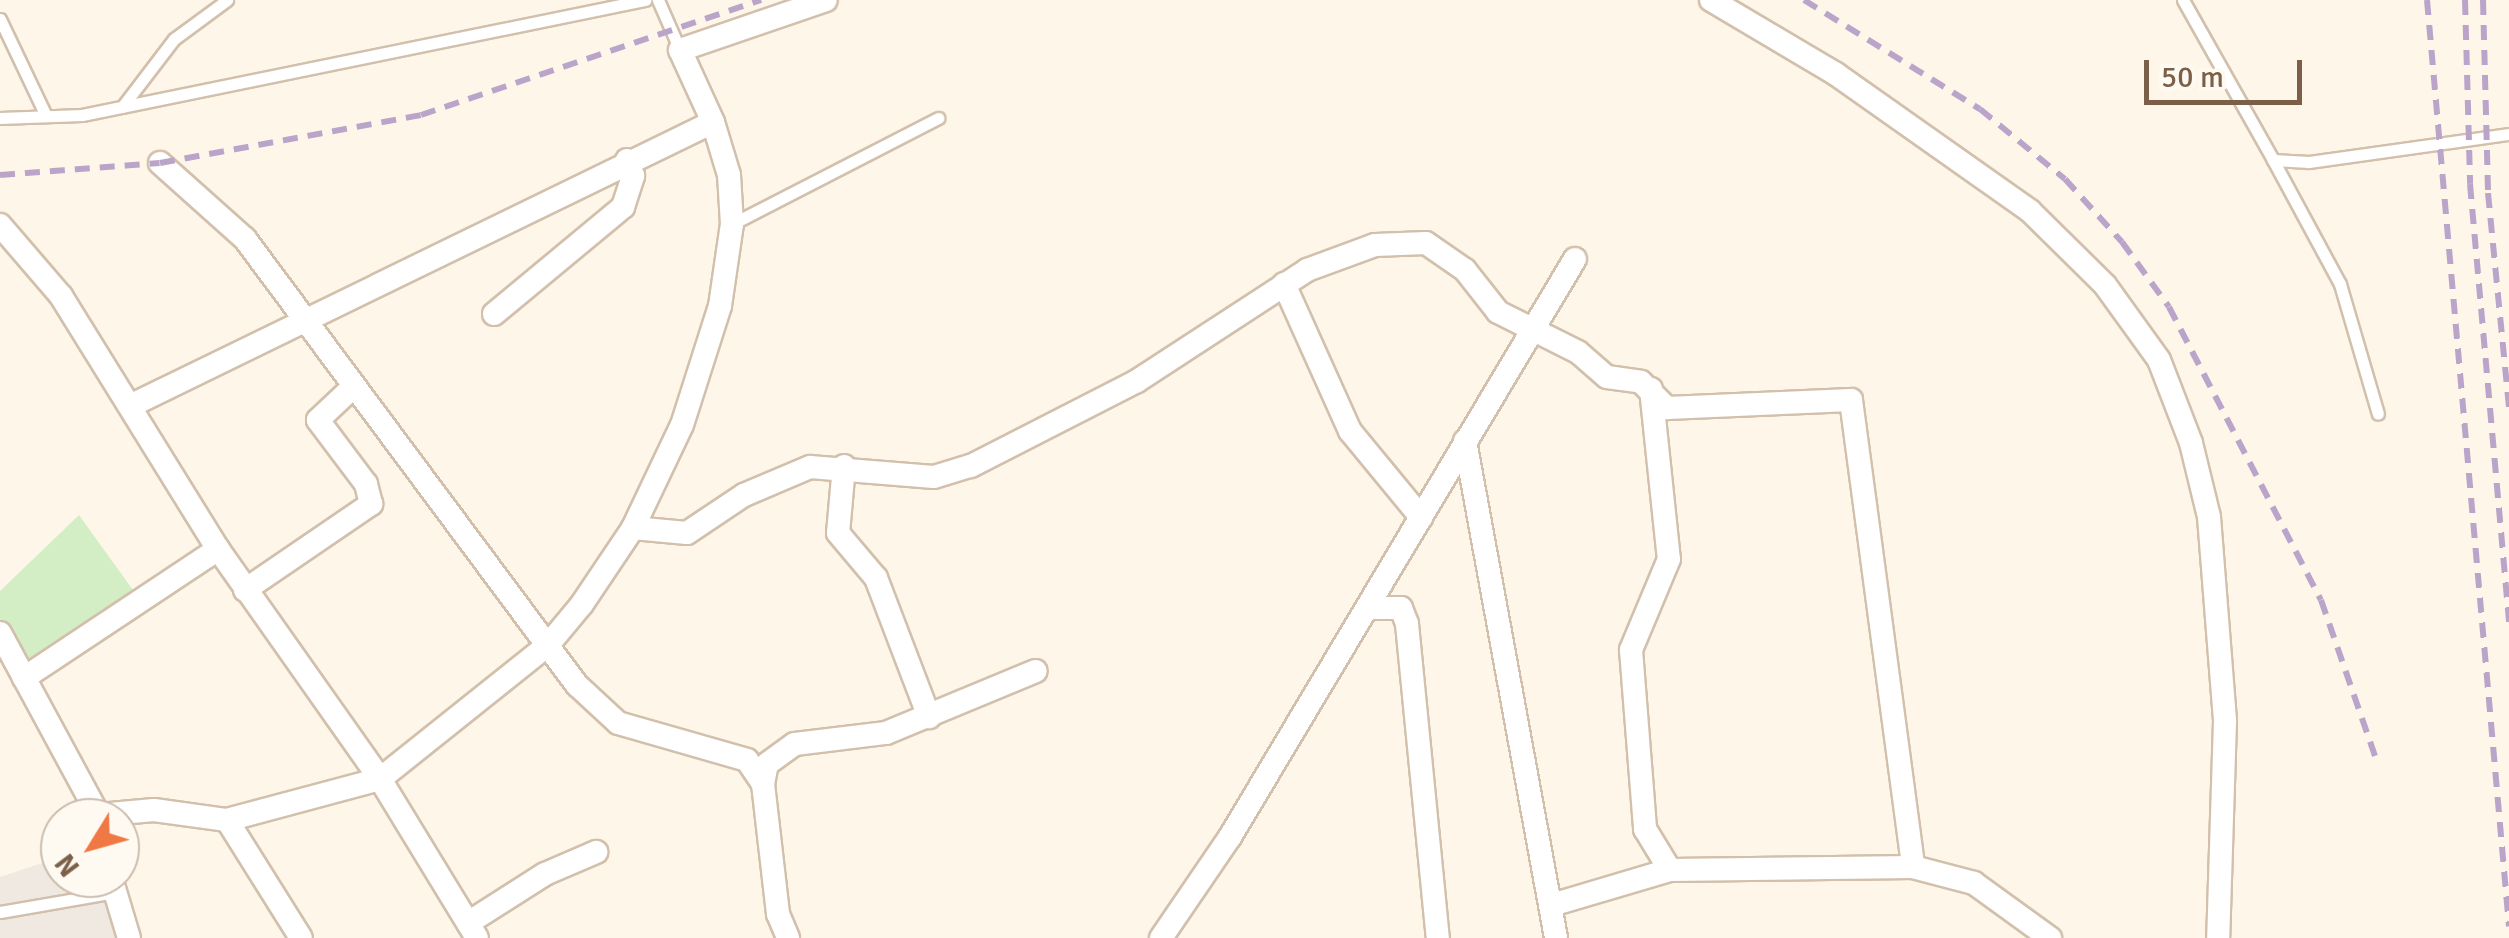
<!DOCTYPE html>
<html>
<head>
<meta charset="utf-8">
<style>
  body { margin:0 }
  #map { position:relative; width:2509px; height:938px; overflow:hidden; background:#fef7e9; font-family:Signika,sans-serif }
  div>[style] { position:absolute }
  .industrial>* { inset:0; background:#efe9e2 }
  .green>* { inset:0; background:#d3eec5 }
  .roads { filter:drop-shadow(2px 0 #d2c0ac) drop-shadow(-2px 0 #d2c0ac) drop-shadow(0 2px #d2c0ac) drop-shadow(0 -2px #d2c0ac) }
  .lane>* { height:11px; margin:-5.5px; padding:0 5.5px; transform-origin:5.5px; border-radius:5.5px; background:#fff }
  .street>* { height:22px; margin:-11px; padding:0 11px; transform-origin:11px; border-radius:11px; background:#fff }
  .rail>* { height:6px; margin-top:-3px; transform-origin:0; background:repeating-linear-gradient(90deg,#bba4ca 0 15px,transparent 0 25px) }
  span { translate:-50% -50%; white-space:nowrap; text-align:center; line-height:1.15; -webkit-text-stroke:10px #fffaf1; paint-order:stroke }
  .north { position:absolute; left:40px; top:798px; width:100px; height:100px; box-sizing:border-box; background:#fffaf1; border:2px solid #cabcae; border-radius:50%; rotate:233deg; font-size:28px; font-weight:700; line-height:40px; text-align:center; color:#7b5f49 }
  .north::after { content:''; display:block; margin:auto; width:35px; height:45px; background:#f07845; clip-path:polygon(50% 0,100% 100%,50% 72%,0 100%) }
  .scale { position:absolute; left:2144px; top:60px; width:158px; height:45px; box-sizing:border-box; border:5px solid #7b5f49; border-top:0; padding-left:12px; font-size:30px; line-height:35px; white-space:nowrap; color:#7b5f49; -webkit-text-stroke:8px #fffaf1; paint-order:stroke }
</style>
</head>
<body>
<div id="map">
  <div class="industrial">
    <i style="clip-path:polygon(60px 857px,60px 878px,111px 878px,129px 938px,0 938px,0 877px)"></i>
  </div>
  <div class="green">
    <i style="clip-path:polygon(79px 515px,133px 590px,25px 663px,0 619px,0 591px)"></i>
  </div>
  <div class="roads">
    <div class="lane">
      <i style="left:658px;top:0;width:55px;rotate:66.3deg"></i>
      <i style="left:2183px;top:0;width:184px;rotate:60.6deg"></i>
      <i style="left:2273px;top:160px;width:36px;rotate:3deg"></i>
      <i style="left:2309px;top:162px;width:202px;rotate:-8deg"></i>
      <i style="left:0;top:19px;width:107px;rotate:64.6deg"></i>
      <i style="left:122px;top:107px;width:86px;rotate:-52.6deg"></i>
      <i style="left:174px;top:39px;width:66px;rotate:-36.3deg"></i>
      <i style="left:0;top:118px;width:82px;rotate:-2.1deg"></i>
      <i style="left:82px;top:115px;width:575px;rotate:-11.54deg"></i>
      <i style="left:2273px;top:160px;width:141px;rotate:61.6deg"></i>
      <i style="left:2340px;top:284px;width:135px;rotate:73.7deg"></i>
      <i style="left:732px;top:224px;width:232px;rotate:-27.2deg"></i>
      <i style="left:0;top:912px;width:118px;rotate:-9.8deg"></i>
    </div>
    <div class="street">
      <i style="left:1711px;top:0;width:145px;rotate:30.6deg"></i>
      <i style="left:1836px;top:74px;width:237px;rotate:35.2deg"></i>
      <i style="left:2030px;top:211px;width:105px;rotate:44.6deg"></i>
      <i style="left:2105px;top:285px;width:92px;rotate:54.2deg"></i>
      <i style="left:2159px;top:360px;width:89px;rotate:68.9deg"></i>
      <i style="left:2191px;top:443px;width:76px;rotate:76.3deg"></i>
      <i style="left:2209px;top:517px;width:205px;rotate:85.5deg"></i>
      <i style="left:2225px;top:721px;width:217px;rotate:91.8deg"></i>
      <i style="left:160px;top:163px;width:114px;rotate:41.8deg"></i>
      <i style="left:245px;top:239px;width:556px;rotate:53.34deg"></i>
      <i style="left:577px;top:685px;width:56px;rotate:42.8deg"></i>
      <i style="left:618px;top:723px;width:134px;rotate:16deg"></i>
      <i style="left:747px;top:760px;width:29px;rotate:56deg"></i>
      <i style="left:763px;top:784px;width:131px;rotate:83.4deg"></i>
      <i style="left:778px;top:914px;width:26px;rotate:67deg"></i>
      <i style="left:0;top:225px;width:94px;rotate:49.3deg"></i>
      <i style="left:61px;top:296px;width:298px;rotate:58.2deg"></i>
      <i style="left:218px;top:549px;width:281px;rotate:54.8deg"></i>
      <i style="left:380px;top:779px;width:186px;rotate:58.6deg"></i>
      <i style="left:1284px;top:284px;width:161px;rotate:65.8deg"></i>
      <i style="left:1350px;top:431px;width:112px;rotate:50.5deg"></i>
      <i style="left:494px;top:314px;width:168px;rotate:-39.7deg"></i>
      <i style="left:623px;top:207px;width:33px;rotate:-72deg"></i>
      <i style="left:633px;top:176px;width:17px;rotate:-111deg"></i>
      <i style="left:1651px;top:389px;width:171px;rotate:84deg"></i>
      <i style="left:1669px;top:559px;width:99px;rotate:112.7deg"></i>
      <i style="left:1631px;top:650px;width:180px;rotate:85.5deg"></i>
      <i style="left:1645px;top:829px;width:48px;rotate:58.6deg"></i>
      <i style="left:132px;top:405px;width:646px;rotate:-25.97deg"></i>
      <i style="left:1465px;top:441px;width:505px;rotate:79.62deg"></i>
      <i style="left:844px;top:466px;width:67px;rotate:95.1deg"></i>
      <i style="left:838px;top:533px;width:59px;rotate:49.8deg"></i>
      <i style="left:876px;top:578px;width:149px;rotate:69.1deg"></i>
      <i style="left:633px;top:528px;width:54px;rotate:5.3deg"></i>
      <i style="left:687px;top:533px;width:69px;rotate:-33.7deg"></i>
      <i style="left:744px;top:495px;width:72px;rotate:-23deg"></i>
      <i style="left:810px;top:467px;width:124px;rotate:4.6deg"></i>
      <i style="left:934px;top:477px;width:39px;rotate:-17deg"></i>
      <i style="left:971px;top:466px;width:186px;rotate:-27.1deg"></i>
      <i style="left:1137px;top:381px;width:203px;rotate:-33.1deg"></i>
      <i style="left:1307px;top:270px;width:72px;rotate:-20.2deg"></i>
      <i style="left:1375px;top:245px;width:51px;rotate:-2.2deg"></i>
      <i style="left:1426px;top:243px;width:47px;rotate:34.7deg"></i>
      <i style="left:1465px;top:270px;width:53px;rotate:51.8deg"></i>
      <i style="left:1498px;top:312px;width:89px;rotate:26.6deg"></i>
      <i style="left:1578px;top:352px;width:38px;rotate:41deg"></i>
      <i style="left:1607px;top:377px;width:34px;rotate:8deg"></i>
      <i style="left:1641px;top:382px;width:37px;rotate:45deg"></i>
      <i style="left:1667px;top:408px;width:184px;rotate:-2.5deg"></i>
      <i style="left:1851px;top:400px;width:471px;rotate:82.4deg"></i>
      <i style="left:245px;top:590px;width:153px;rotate:-34.3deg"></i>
      <i style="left:371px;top:504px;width:21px;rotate:-104deg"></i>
      <i style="left:366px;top:484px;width:80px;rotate:-126.9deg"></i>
      <i style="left:318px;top:420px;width:47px;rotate:-43.3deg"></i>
      <i style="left:1368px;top:608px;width:33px"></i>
      <i style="left:1401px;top:608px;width:17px;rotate:69deg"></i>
      <i style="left:1407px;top:624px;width:316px;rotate:84.4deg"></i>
      <i style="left:0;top:633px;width:210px;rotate:61.6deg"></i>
      <i style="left:24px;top:678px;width:233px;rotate:-33.6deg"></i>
      <i style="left:763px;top:784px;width:20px;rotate:-79deg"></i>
      <i style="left:767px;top:764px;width:34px;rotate:-36deg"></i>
      <i style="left:795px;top:744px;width:92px;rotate:-6.9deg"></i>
      <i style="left:886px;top:733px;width:162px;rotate:-22.5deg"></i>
      <i style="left:99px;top:815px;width:55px;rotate:-5.2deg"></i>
      <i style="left:154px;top:810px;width:74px;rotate:7.8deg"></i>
      <i style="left:227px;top:820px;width:139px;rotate:57.9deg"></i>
      <i style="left:227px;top:820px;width:158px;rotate:-15deg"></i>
      <i style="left:380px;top:779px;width:215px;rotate:-38.6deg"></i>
      <i style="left:548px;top:645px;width:53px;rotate:-50.3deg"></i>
      <i style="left:582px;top:604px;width:92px;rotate:-56.1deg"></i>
      <i style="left:633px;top:528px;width:114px;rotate:-64.6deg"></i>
      <i style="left:682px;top:425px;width:125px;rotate:-72.3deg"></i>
      <i style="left:720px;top:306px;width:83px;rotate:-81.7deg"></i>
      <i style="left:732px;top:224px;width:49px;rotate:-93.5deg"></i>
      <i style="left:729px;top:175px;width:55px;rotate:-106.8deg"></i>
      <i style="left:713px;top:122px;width:79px;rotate:-114.6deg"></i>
      <i style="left:680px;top:50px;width:154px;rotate:-18.9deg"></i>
      <i style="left:111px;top:878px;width:63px;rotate:73.3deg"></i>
      <i style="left:1555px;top:904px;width:120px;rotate:-16.5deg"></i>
      <i style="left:1670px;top:870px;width:243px;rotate:-0.7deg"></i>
      <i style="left:1913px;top:867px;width:63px;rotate:14.7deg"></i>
      <i style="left:1974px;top:883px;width:94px;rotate:35.9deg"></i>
      <i style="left:468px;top:923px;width:91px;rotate:-32.5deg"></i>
      <i style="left:545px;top:874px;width:56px;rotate:-23.3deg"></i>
      <i style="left:1161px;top:938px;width:122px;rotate:-55.7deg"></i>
      <i style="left:1230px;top:837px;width:673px;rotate:-59.17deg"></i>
    </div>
  </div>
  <div class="rail">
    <i style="left:1804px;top:0;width:207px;rotate:31.8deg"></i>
    <i style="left:1980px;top:109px;width:110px;rotate:39.5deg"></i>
    <i style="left:2065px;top:179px;width:85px;rotate:47.9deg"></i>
    <i style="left:2122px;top:242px;width:80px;rotate:54.1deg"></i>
    <i style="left:2169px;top:307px;width:330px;rotate:62.6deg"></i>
    <i style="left:2321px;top:600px;width:168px;rotate:70.9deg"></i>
    <i style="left:2427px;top:0;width:930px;rotate:84.94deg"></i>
    <i style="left:2465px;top:0;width:184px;rotate:88.4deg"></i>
    <i style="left:2470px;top:184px;width:443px;rotate:84.9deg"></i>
    <i style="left:2483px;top:0;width:193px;rotate:88.5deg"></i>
    <i style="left:2488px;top:193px;width:216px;rotate:84.4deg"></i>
    <i style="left:0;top:175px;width:160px;rotate:-4.3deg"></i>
    <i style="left:160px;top:163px;width:265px;rotate:-10.4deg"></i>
    <i style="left:421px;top:115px;width:359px;rotate:-18.7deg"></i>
  </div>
  <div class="north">N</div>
  <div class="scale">50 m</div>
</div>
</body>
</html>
